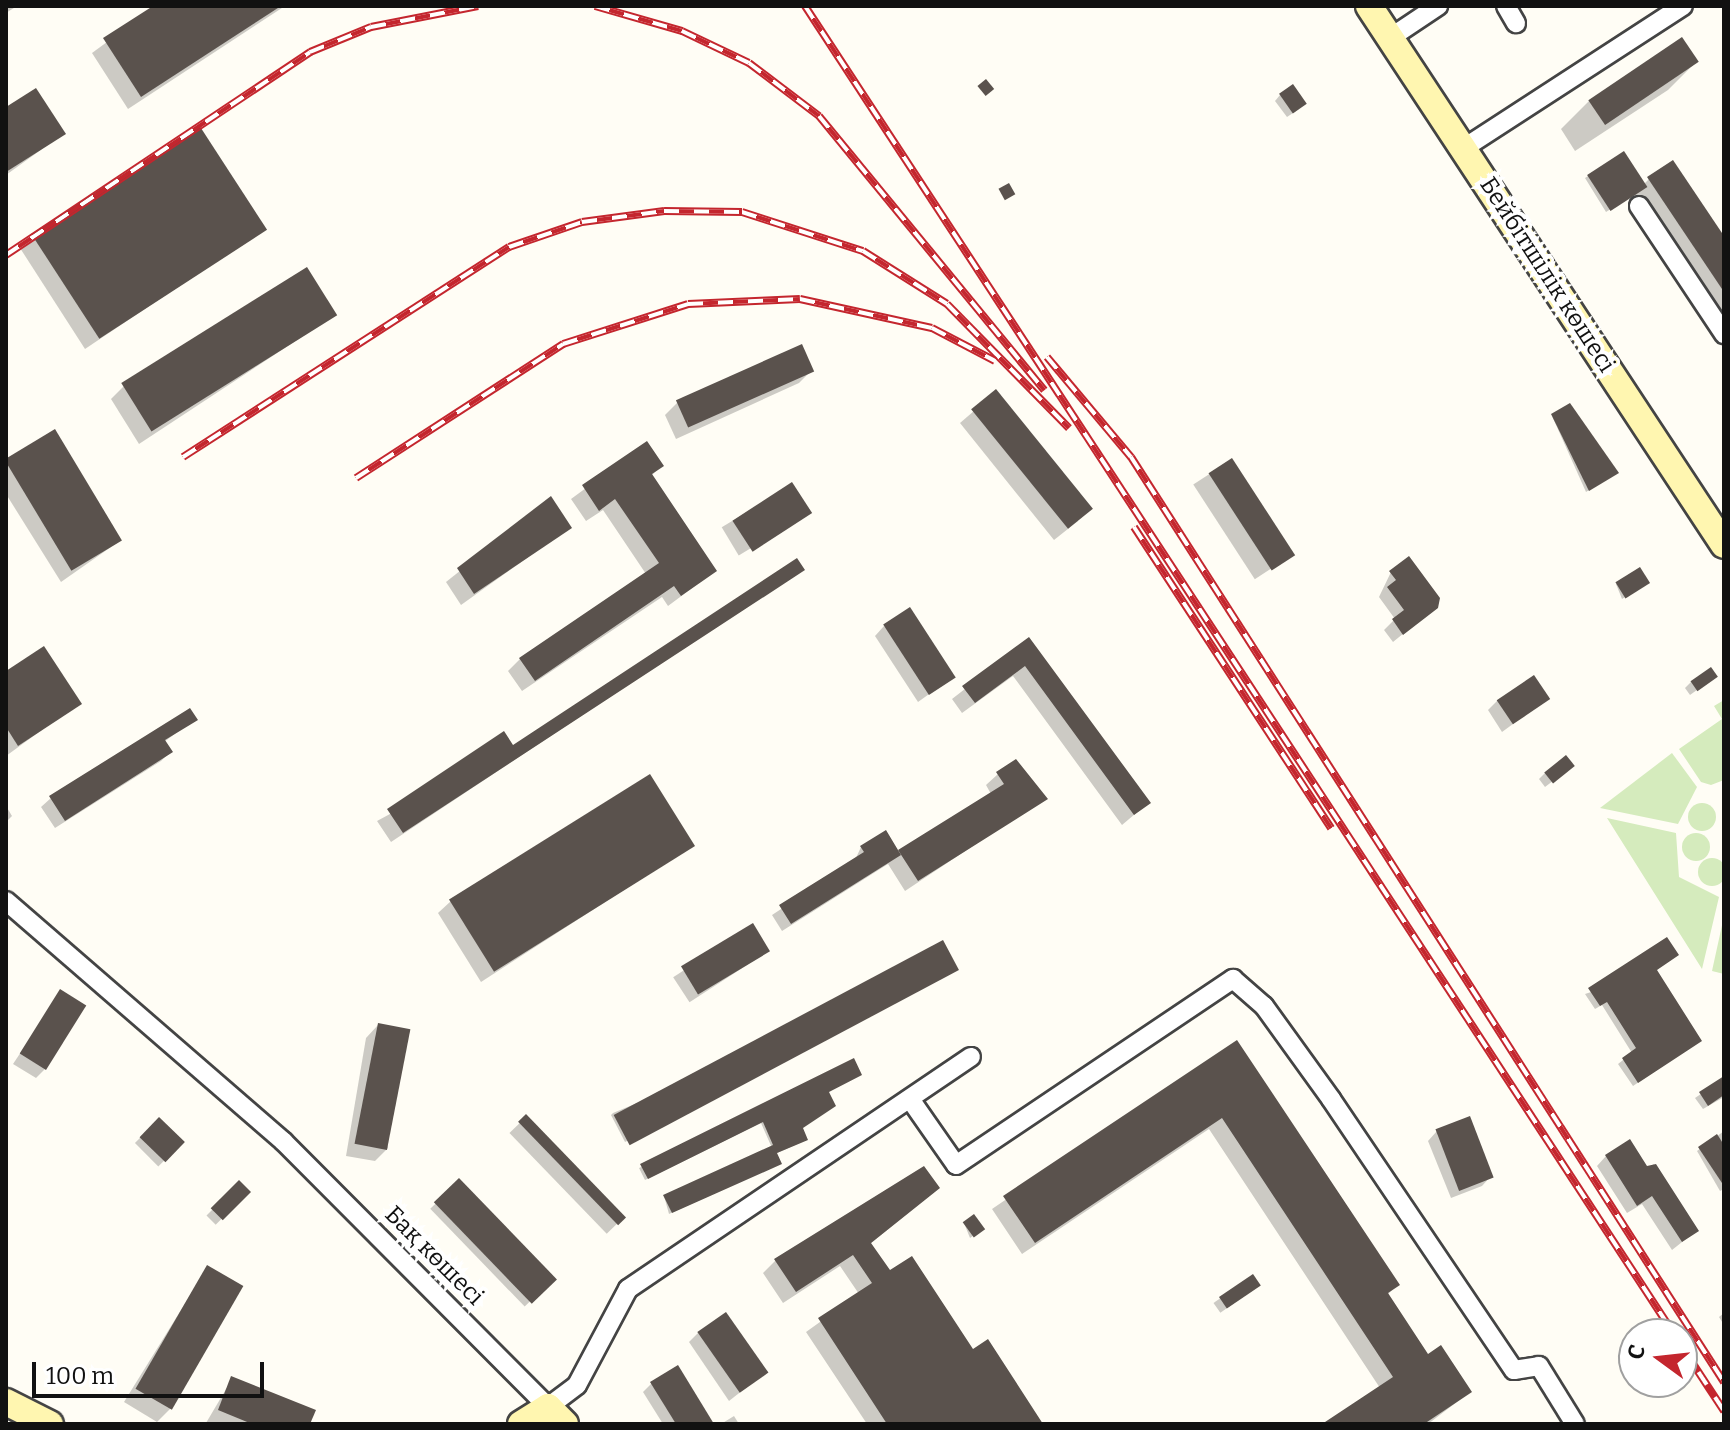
<!DOCTYPE html>
<html>
<head>
<meta charset="utf-8">
<style>
  body { margin:0 }
  #map { position:relative; width:1730px; height:1430px; overflow:hidden; background:#fffdf5; font-family:Bitter,serif }
  div>[style] { position:absolute }
  .green>* { inset:0; background:#d5ebbd }
  .round { border-radius:50% }
  .shadow>* { inset:0; background:#0003; transform-origin:0 0 }
  .building>* { inset:0; background:#5a524d; transform-origin:0 0 }
  .roads { filter:drop-shadow(2px 0 #444) drop-shadow(-2px 0 #444) drop-shadow(0 2px #444) drop-shadow(0 -2px #444) }
  .street>* { height:18px; margin:-9px; padding:0 9px; transform-origin:9px; border-radius:9px; background:#fff }
  .secondary>* { height:26px; margin:-13px; padding:0 13px; transform-origin:13px; border-radius:13px; background:#fff6b0 }
  .rail>* { height:8px; margin-top:-4px; transform-origin:0; background:repeating-linear-gradient(90deg,#fff 0 15px,#c4262e 0 30px); box-sizing:border-box; border-block:2px solid #c4262e }
  span { translate:-50% -50%; white-space:nowrap; text-align:center; line-height:1.15; -webkit-text-stroke:8px #fff; paint-order:stroke }
  .street-label { font-size:24px; color:#111 }
  .frame { position:absolute; inset:0; border:8px solid #111; pointer-events:none }
  .north { position:absolute; left:1618px; top:1318px; width:80px; height:80px; box-sizing:border-box; background:#fff; border:2px solid #a0a0a0; border-radius:50%; rotate:285deg; font-size:22px; font-weight:700; line-height:32px; text-align:center; color:#111 }
  .north::after { content:''; display:block; margin:auto; width:28px; height:36px; background:#c4262e; clip-path:polygon(50% 0,100% 100%,50% 72%,0 100%) }
  .scale { position:absolute; left:32px; top:1362px; width:232px; height:36px; box-sizing:border-box; border:4px solid #111; border-top:0; padding-left:10px; font-size:24px; line-height:28px; white-space:nowrap; color:#111; -webkit-text-stroke:6px #fff; paint-order:stroke }
</style>
</head>
<body>
<div id="map">
  <div class="green">
    <i style="clip-path:polygon(1724px 700px,1724px 780px,1711px 785px,1701px 782px,1679px 749px,1722px 719px,1714px 706px)"></i>
    <i style="clip-path:polygon(1672px 753px,1697px 787px,1678px 824px,1600px 808px)"></i>
    <i class="round" style="left:1688px;top:803px;width:28px;height:28px"></i>
    <i style="clip-path:polygon(1607px 818px,1676px 833px,1679px 877px,1719px 897px,1702px 969px)"></i>
    <i class="round" style="left:1682px;top:833px;width:28px;height:28px"></i>
    <i class="round" style="left:1698px;top:858px;width:28px;height:28px"></i>
    <i style="clip-path:polygon(1724px 916px,1724px 974px,1712px 971px)"></i>
  </div>
  <div class="shadow">
    <i style="clip-path:polygon(6px 6px,17px 6px,6px 13px)"></i>
    <i style="clip-path:polygon(156px 6px,285px 6px,128px 109px,92px 53px)"></i>
    <i style="clip-path:polygon(1696px 62px,1668px 90px,1575px 151px,1561px 129px,1589px 101px)"></i>
    <i style="clip-path:polygon(1280px 95px,1299px 109px,1287px 117px,1275px 101px)"></i>
    <i style="clip-path:polygon(6px 110px,63px 134px,6px 175px)"></i>
    <i style="clip-path:polygon(1623px 153px,1643px 185px,1649px 179px,1724px 240px,1724px 342px,1630px 197px,1606px 212px,1585px 178px)"></i>
    <i style="clip-path:polygon(263px 230px,85px 349px,20px 248px,33px 235px)"></i>
    <i style="clip-path:polygon(335px 315px,139px 444px,111px 399px,124px 386px)"></i>
    <i style="clip-path:polygon(812px 370px,799px 383px,676px 439px,665px 415px,678px 402px)"></i>
    <i style="clip-path:polygon(996px 392px,1078px 521px,1054px 540px,960px 423px)"></i>
    <i style="clip-path:polygon(1552px 416px,1614px 475px,1586px 492px)"></i>
    <i style="clip-path:polygon(54px 432px,121px 540px,61px 582px,6px 494px,6px 462px)"></i>
    <i style="clip-path:polygon(646px 444px,661px 466px,651px 476px,715px 571px,668px 606px,662px 597px,522px 691px,508px 671px,520px 659px,646px 574px,603px 510px,586px 521px,571px 499px)"></i>
    <i style="left:1231px;top:460px;width:113px;height:45px;rotate:57deg"></i>
    <i style="left:792px;top:485px;width:33px;height:82px;rotate:59deg"></i>
    <i style="clip-path:polygon(550px 499px,569px 528px,461px 605px,446px 582px)"></i>
    <i style="clip-path:polygon(802px 569px,391px 842px,377px 821px,512px 748px)"></i>
    <i style="clip-path:polygon(1391px 572px,1436px 607px,1393px 642px,1384px 630px,1395px 619px,1379px 597px)"></i>
    <i style="clip-path:polygon(1616px 584px,1645px 585px,1622px 599px)"></i>
    <i style="clip-path:polygon(884px 626px,953px 677px,918px 702px,875px 636px)"></i>
    <i style="clip-path:polygon(1028px 640px,1148px 803px,1122px 825px,1013px 676px,962px 713px,952px 699px)"></i>
    <i style="clip-path:polygon(6px 674px,79px 703px,6px 756px)"></i>
    <i style="clip-path:polygon(1715px 677px,1690px 695px,1685px 688px,1691px 682px)"></i>
    <i style="clip-path:polygon(1547px 699px,1502px 732px,1488px 710px,1497px 701px)"></i>
    <i style="clip-path:polygon(195px 719px,164px 742px,170px 752px,161px 761px,55px 828px,41px 807px,51px 798px)"></i>
    <i style="clip-path:polygon(1566px 771px,1545px 787px,1539px 779px,1545px 773px)"></i>
    <i style="clip-path:polygon(998px 774px,1045px 798px,905px 891px,888px 864px,782px 931px,772px 915px,855px 860px,861px 847px,898px 853px,991px 794px,986px 785px)"></i>
    <i style="clip-path:polygon(6px 806px,12px 816px,6px 822px)"></i>
    <i style="clip-path:polygon(692px 846px,481px 982px,438px 913px,451px 901px)"></i>
    <i style="left:752px;top:926px;width:30px;height:94px;rotate:57deg"></i>
    <i style="clip-path:polygon(1655px 971px,1700px 1041px,1633px 1086px,1618px 1064px,1632px 1053px,1602px 1005px,1595px 1009px,1585px 994px)"></i>
    <i style="clip-path:polygon(954px 972px,625px 1142px,611px 1115px,613px 1113px)"></i>
    <i style="clip-path:polygon(61px 992px,45px 1069px,36px 1078px,13px 1064px)"></i>
    <i style="clip-path:polygon(378px 1025px,388px 1148px,375px 1161px,346px 1156px,366px 1038px)"></i>
    <i style="clip-path:polygon(1236px 1042px,1397px 1285px,1387px 1295px,1427px 1356px,1470px 1392px,1428px 1424px,1326px 1424px,1380px 1388px,1209px 1129px,1022px 1254px,992px 1209px)"></i>
    <i style="clip-path:polygon(860px 1075px,827px 1092px,801px 1128px,804px 1141px,775px 1154px,777px 1165px,669px 1214px,664px 1196px,772px 1148px,761px 1123px,645px 1180px,639px 1168px)"></i>
    <i style="clip-path:polygon(1724px 1078px,1724px 1097px,1703px 1109px,1695px 1098px)"></i>
    <i style="left:526px;top:1117px;width:140px;height:23px;rotate:46deg"></i>
    <i style="left:159px;top:1119px;width:33px;height:34px;rotate:45deg"></i>
    <i style="clip-path:polygon(1437px 1131px,1491px 1176px,1482px 1186px,1451px 1198px,1428px 1141px)"></i>
    <i style="clip-path:polygon(1724px 1131px,1724px 1189px,1720px 1191px,1697px 1151px)"></i>
    <i style="clip-path:polygon(1606px 1156px,1646px 1169px,1654px 1164px,1696px 1231px,1672px 1250px,1642px 1204px,1627px 1213px,1597px 1166px)"></i>
    <i style="left:459px;top:1181px;width:136px;height:40px;rotate:46deg"></i>
    <i style="left:239px;top:1183px;width:13px;height:46px;rotate:45deg"></i>
    <i style="clip-path:polygon(924px 1200px,870px 1244px,889px 1273px,1041px 1424px,867px 1424px,806px 1332px,859px 1294px,840px 1266px,783px 1303px,763px 1273px,776px 1260px)"></i>
    <i style="clip-path:polygon(964px 1223px,980px 1231px,970px 1238px)"></i>
    <i style="clip-path:polygon(207px 1268px,170px 1409px,157px 1422px,124px 1402px)"></i>
    <i style="left:1252px;top:1276px;width:12px;height:47px;rotate:55deg"></i>
    <i style="clip-path:polygon(1724px 1313px,1724px 1325px,1719px 1317px)"></i>
    <i style="clip-path:polygon(698px 1333px,766px 1372px,729px 1401px,689px 1342px)"></i>
    <i style="clip-path:polygon(232px 1379px,308px 1424px,206px 1423px)"></i>
    <i style="clip-path:polygon(652px 1383px,711px 1424px,663px 1424px,643px 1392px)"></i>
    <i style="clip-path:polygon(734px 1416px,739px 1424px,721px 1424px)"></i>
  </div>
  <div class="building">
    <i style="clip-path:polygon(153px 6px,281px 6px,141px 97px,103px 38px)"></i>
    <i style="left:1682px;top:37px;width:30px;height:113px;rotate:56deg"></i>
    <i style="left:986px;top:79px;width:13px;height:11px;rotate:51deg"></i>
    <i style="left:1293px;top:84px;width:24px;height:17px;rotate:55deg"></i>
    <i style="clip-path:polygon(36px 88px,66px 134px,6px 172px,6px 107px)"></i>
    <i style="left:199px;top:125px;width:125px;height:200px;rotate:57deg"></i>
    <i style="left:1624px;top:151px;width:43px;height:44px;rotate:57deg"></i>
    <i style="clip-path:polygon(1673px 160px,1724px 236px,1724px 292px,1647px 177px)"></i>
    <i style="left:1009px;top:183px;width:13px;height:12px;rotate:61deg"></i>
    <i style="left:307px;top:267px;width:57px;height:219px;rotate:58deg"></i>
    <i style="left:802px;top:344px;width:30px;height:138px;rotate:66deg"></i>
    <i style="left:996px;top:389px;width:154px;height:32px;rotate:51deg"></i>
    <i style="clip-path:polygon(1570px 403px,1619px 473px,1589px 491px,1551px 414px)"></i>
    <i style="left:55px;top:429px;width:130px;height:59px;rotate:59deg"></i>
    <i style="clip-path:polygon(647px 441px,664px 466px,652px 474px,717px 571px,681px 596px,674px 586px,535px 681px,519px 658px,659px 563px,615px 499px,599px 511px,582px 485px)"></i>
    <i style="left:1232px;top:458px;width:116px;height:28px;rotate:57deg"></i>
    <i style="left:792px;top:482px;width:37px;height:71px;rotate:57deg"></i>
    <i style="clip-path:polygon(551px 496px,572px 528px,474px 594px,457px 568px)"></i>
    <i style="clip-path:polygon(1409px 556px,1440px 598px,1438px 608px,1403px 635px,1392px 619px,1404px 610px,1387px 587px,1396px 580px,1389px 571px)"></i>
    <i style="clip-path:polygon(797px 558px,805px 570px,403px 833px,387px 809px,504px 731px,513px 745px)"></i>
    <i style="left:1640px;top:567px;width:19px;height:29px;rotate:58deg"></i>
    <i style="left:910px;top:607px;width:84px;height:32px;rotate:57deg"></i>
    <i style="clip-path:polygon(1029px 637px,1151px 803px,1134px 815px,1025px 666px,975px 703px,962px 686px)"></i>
    <i style="clip-path:polygon(44px 646px,82px 704px,18px 746px,6px 727px,6px 671px)"></i>
    <i style="left:1711px;top:667px;width:12px;height:25px;rotate:55deg"></i>
    <i style="left:1534px;top:675px;width:29px;height:45px;rotate:56deg"></i>
    <i style="clip-path:polygon(190px 708px,198px 720px,165px 740px,173px 752px,65px 821px,49px 796px)"></i>
    <i style="left:1566px;top:755px;width:14px;height:28px;rotate:51deg"></i>
    <i style="clip-path:polygon(1016px 759px,1048px 799px,918px 881px,898px 850px,1004px 784px,996px 772px)"></i>
    <i style="left:650px;top:774px;width:85px;height:237px;rotate:58deg"></i>
    <i style="clip-path:polygon(886px 830px,901px 855px,791px 924px,779px 905px,864px 852px,860px 846px)"></i>
    <i style="left:753px;top:923px;width:33px;height:84px;rotate:59deg"></i>
    <i style="clip-path:polygon(1667px 937px,1679px 955px,1657px 970px,1702px 1041px,1638px 1083px,1622px 1058px,1636px 1048px,1607px 1002px,1600px 1006px,1588px 988px)"></i>
    <i style="left:943px;top:940px;width:34px;height:373px;rotate:62deg"></i>
    <i style="left:60px;top:989px;width:31px;height:76px;rotate:32deg"></i>
    <i style="left:378px;top:1023px;width:33px;height:123px;rotate:11deg"></i>
    <i style="clip-path:polygon(1237px 1040px,1400px 1285px,1388px 1293px,1428px 1354px,1441px 1345px,1472px 1392px,1424px 1424px,1322px 1424px,1393px 1377px,1222px 1118px,1035px 1243px,1003px 1196px)"></i>
    <i style="clip-path:polygon(854px 1058px,862px 1075px,829px 1092px,836px 1106px,803px 1128px,808px 1140px,777px 1153px,782px 1164px,672px 1213px,663px 1195px,773px 1145px,763px 1122px,648px 1179px,640px 1164px)"></i>
    <i style="clip-path:polygon(1724px 1076px,1724px 1095px,1708px 1106px,1699px 1092px)"></i>
    <i style="left:526px;top:1114px;width:144px;height:11px;rotate:46deg"></i>
    <i style="left:1470px;top:1116px;width:66px;height:37px;rotate:69deg"></i>
    <i style="left:159px;top:1117px;width:36px;height:28px;rotate:44deg"></i>
    <i style="clip-path:polygon(1717px 1134px,1724px 1145px,1724px 1186px,1698px 1147px)"></i>
    <i style="clip-path:polygon(1630px 1139px,1647px 1166px,1656px 1164px,1699px 1231px,1682px 1242px,1652px 1196px,1637px 1206px,1605px 1155px)"></i>
    <i style="clip-path:polygon(924px 1166px,940px 1188px,871px 1243px,890px 1270px,912px 1256px,973px 1349px,988px 1339px,1043px 1424px,887px 1424px,818px 1318px,872px 1283px,853px 1255px,796px 1292px,774px 1259px)"></i>
    <i style="left:459px;top:1178px;width:141px;height:35px;rotate:46deg"></i>
    <i style="left:239px;top:1180px;width:17px;height:40px;rotate:45deg"></i>
    <i style="left:974px;top:1214px;width:19px;height:14px;rotate:54deg"></i>
    <i style="left:207px;top:1265px;width:42px;height:143px;rotate:30deg"></i>
    <i style="left:1253px;top:1274px;width:14px;height:41px;rotate:56deg"></i>
    <i style="left:726px;top:1312px;width:74px;height:35px;rotate:55deg"></i>
    <i style="clip-path:polygon(678px 1365px,714px 1424px,676px 1424px,650px 1382px)"></i>
    <i style="clip-path:polygon(231px 1376px,316px 1410px,310px 1424px,252px 1424px,218px 1410px)"></i>
  </div>
  <div class="roads">
    <div class="street">
      <i style="left:1506px;top:6px;width:20px;rotate:60deg"></i>
      <i style="left:1390px;top:38px;width:58px;rotate:-33.7deg"></i>
      <i style="left:1464px;top:148px;width:261px;rotate:-33deg"></i>
      <i style="left:1639px;top:206px;width:154px;rotate:56.4deg"></i>
      <i style="left:6px;top:901px;width:367px;rotate:40.9deg"></i>
      <i style="left:283px;top:1141px;width:375px;rotate:45.1deg"></i>
      <i style="left:548px;top:1407px;width:36px;rotate:-37deg"></i>
      <i style="left:577px;top:1385px;width:109px;rotate:-62deg"></i>
      <i style="left:628px;top:1289px;width:414px;rotate:-34.1deg"></i>
      <i style="left:910px;top:1099px;width:80px;rotate:55.1deg"></i>
      <i style="left:956px;top:1165px;width:334px;rotate:-33.9deg"></i>
      <i style="left:1233px;top:979px;width:41px;rotate:41.1deg"></i>
      <i style="left:1264px;top:1006px;width:115px;rotate:54.2deg"></i>
      <i style="left:1331px;top:1099px;width:327px;rotate:56deg"></i>
      <i style="left:1514px;top:1370px;width:25px;rotate:-9deg"></i>
      <i style="left:1539px;top:1366px;width:68px;rotate:58.2deg"></i>
    </div>
    <div class="secondary">
      <i style="left:1369px;top:6px;width:645px;rotate:56.63deg"></i>
      <i style="left:6px;top:1402px;width:49px;rotate:26.6deg"></i>
      <i style="left:521px;top:1424px;width:32px;rotate:-32deg"></i>
      <i style="left:548px;top:1407px;width:24px;rotate:45deg"></i>
    </div>
  </div>
  <div class="rail">
    <i style="left:595px;top:6px;width:91px;rotate:16deg"></i>
    <i style="left:682px;top:31px;width:74px;rotate:25.5deg"></i>
    <i style="left:749px;top:63px;width:88px;rotate:37.1deg"></i>
    <i style="left:819px;top:116px;width:355px;rotate:50.6deg"></i>
    <i style="left:805px;top:6px;width:1587px;rotate:56.8deg"></i>
    <i style="left:6px;top:255px;width:366px;rotate:-33.7deg"></i>
    <i style="left:310px;top:52px;width:66px;rotate:-22.3deg"></i>
    <i style="left:371px;top:27px;width:109px;rotate:-11.1deg"></i>
    <i style="left:1047px;top:357px;width:131px;rotate:50deg"></i>
    <i style="left:1131px;top:457px;width:1099px;rotate:57.34deg"></i>
    <i style="left:183px;top:457px;width:388px;rotate:-32.8deg"></i>
    <i style="left:509px;top:247px;width:77px;rotate:-18.9deg"></i>
    <i style="left:582px;top:222px;width:83px;rotate:-7.6deg"></i>
    <i style="left:664px;top:211px;width:78px;rotate:0.7deg"></i>
    <i style="left:742px;top:212px;width:127px;rotate:17.9deg"></i>
    <i style="left:863px;top:251px;width:99px;rotate:32.2deg"></i>
    <i style="left:947px;top:304px;width:174px;rotate:45.5deg"></i>
    <i style="left:356px;top:478px;width:247px;rotate:-32.9deg"></i>
    <i style="left:563px;top:344px;width:131px;rotate:-17.7deg"></i>
    <i style="left:688px;top:304px;width:112px;rotate:-2.6deg"></i>
    <i style="left:800px;top:299px;width:135px;rotate:12.4deg"></i>
    <i style="left:932px;top:328px;width:71px;rotate:27.6deg"></i>
    <i style="left:1134px;top:527px;width:360px;rotate:56.8deg"></i>
    <i style="left:1682px;top:1347px;width:77px;rotate:56.7deg"></i>
  </div>
  <div class="street-label">
    <span style="left:1547px;top:275px;rotate:57deg">Бейбітшілік көшесі</span>
    <span style="left:434px;top:1256px;rotate:45deg">Бақ көшесі</span>
  </div>
  <div class="frame"></div>
  <div class="north">С</div>
  <div class="scale">100 m</div>
</div>
</body>
</html>
